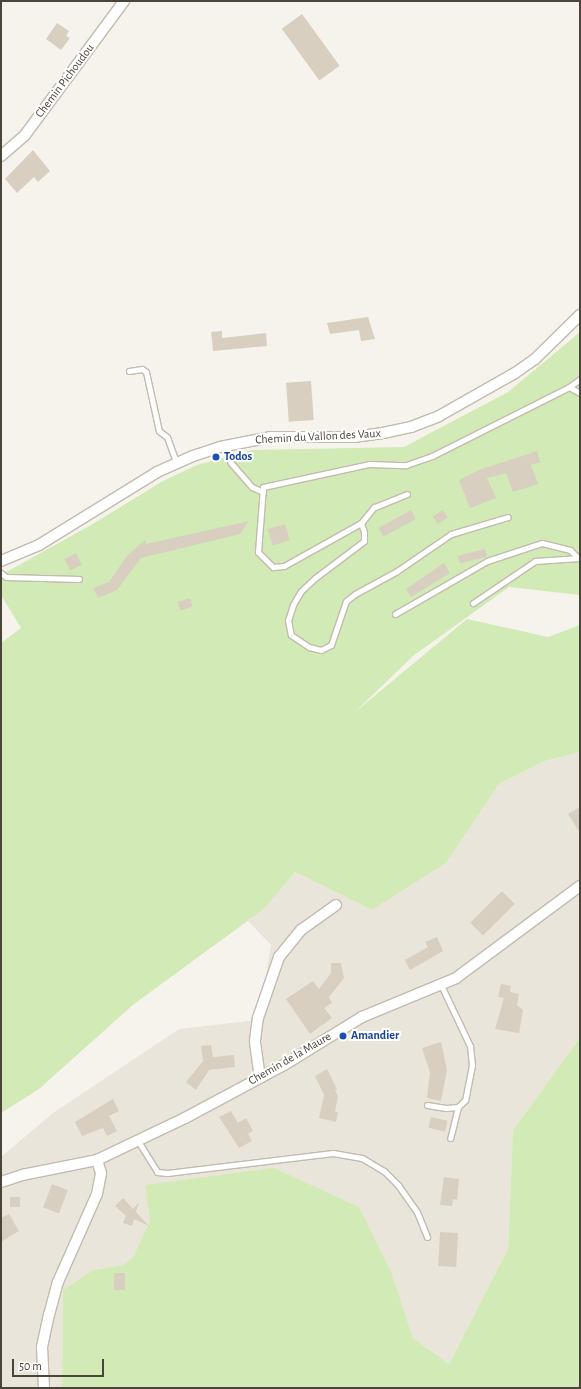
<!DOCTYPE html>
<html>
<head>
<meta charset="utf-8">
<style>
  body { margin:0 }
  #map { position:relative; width:581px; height:1389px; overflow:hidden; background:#f6f3ec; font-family:"Alegreya Sans",sans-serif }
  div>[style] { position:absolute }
  .residential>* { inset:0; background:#eae5da }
  .green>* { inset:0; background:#d2eab5 }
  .building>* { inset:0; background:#d8cfc1; transform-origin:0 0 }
  .roads { filter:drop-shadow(1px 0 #c2bbae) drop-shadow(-1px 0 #c2bbae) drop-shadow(0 1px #c2bbae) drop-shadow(0 -1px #c2bbae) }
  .lane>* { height:5px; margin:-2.5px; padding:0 2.5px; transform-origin:2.5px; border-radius:2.5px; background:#fff }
  .street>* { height:10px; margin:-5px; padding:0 5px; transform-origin:5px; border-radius:5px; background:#fff }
  .dots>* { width:11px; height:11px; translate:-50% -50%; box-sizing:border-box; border:2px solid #fff; border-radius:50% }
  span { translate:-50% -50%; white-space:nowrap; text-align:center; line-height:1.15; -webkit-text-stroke:4px #fff; paint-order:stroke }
  .street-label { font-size:12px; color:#4b4439 }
  .transit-label { font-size:12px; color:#164399; font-weight:700 }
  .left { translate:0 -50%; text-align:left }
  .frame { position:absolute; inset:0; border:2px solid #4b4439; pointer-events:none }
  .scale { position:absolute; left:12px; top:1359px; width:92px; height:18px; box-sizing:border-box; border:2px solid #4b4439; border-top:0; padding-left:5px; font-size:12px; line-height:14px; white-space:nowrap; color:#4b4439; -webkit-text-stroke:3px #fff; paint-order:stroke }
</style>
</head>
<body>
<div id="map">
  <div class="residential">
    <i style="clip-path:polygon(580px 752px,580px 1038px,513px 1130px,508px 1249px,449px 1364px,413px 1338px,392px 1274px,146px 1185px,150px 1221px,133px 1257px,123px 1265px,93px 1270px,63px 1290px,62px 1388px,1px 1388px,1px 1157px,53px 1113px,179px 1029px,259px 1020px,271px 945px,248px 921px,264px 909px,295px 872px,372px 910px,446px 863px,499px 784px,545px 761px)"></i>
  </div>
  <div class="green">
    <i style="clip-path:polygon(580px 332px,580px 595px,509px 587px,413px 656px,354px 713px,467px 619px,548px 637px,580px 625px,580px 752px,545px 761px,499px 784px,446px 863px,372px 910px,295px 872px,264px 909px,134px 1004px,39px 1089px,1px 1113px,1px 643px,21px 628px,1px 595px,1px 575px,91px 525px,163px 481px,197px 465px,252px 450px,404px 447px,508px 392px)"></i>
    <i style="clip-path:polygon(580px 1038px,580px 1388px,62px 1388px,63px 1290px,93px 1270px,123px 1265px,133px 1257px,150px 1221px,145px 1185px,274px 1168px,359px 1207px,392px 1274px,413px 1338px,449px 1364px,508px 1249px,513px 1130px)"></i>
  </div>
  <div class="building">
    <i style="left:302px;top:14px;width:64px;height:25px;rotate:54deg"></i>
    <i style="clip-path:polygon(57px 23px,69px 31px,66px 36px,70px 38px,61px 50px,46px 39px)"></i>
    <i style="clip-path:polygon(33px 150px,50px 171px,38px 182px,34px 177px,17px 193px,5px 179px)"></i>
    <i style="clip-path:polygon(368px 317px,375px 339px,361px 341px,359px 330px,330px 334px,327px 323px)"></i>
    <i style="clip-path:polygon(222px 331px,222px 338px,266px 333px,267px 346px,213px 351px,211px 332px)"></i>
    <i style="left:311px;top:381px;width:39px;height:25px;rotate:86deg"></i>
    <i style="clip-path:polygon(537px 451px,540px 462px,531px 465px,538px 484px,513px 492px,506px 473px,487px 478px,496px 498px,470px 508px,459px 480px,479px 470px)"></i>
    <i style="left:411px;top:510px;width:10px;height:37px;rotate:61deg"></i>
    <i style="left:443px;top:510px;width:9px;height:12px;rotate:58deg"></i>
    <i style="clip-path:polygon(249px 521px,240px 534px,141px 558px,117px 590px,98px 598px,93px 588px,109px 582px,127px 556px,145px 540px,146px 544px)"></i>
    <i style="left:285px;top:524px;width:17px;height:18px;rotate:73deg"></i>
    <i style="left:485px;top:549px;width:8px;height:28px;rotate:76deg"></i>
    <i style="left:76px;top:553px;width:13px;height:13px;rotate:63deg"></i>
    <i style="clip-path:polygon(444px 563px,450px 573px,411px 597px,406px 589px)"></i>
    <i style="left:190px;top:598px;width:9px;height:13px;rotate:72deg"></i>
    <i style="clip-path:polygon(580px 807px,580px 833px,568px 814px)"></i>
    <i style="left:502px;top:891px;width:18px;height:45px;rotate:45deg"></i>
    <i style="clip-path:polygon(437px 937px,443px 951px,410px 970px,405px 960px,428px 947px,425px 942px)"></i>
    <i style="clip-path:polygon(331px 963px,341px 963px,344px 978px,329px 997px,332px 1003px,324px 1008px,332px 1018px,310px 1034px,286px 999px,313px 981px,319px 989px,331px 973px)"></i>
    <i style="clip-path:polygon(501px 984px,511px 986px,510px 992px,519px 994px,517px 1005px,523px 1010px,519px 1033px,495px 1029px,504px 998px,498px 997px)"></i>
    <i style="clip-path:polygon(441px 1042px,447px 1070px,441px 1101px,427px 1098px,430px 1072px,422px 1048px)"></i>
    <i style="clip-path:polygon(211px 1045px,213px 1057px,234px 1055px,235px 1067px,209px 1070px,196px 1090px,186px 1082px,203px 1061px,201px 1046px)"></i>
    <i style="clip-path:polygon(327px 1069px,337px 1089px,335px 1090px,338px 1096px,335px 1112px,338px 1112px,336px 1122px,319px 1118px,324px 1095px,315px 1076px)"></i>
    <i style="clip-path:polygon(113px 1099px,119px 1111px,109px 1116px,117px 1131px,107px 1136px,103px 1128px,82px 1136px,75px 1122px)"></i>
    <i style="clip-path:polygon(231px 1111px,238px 1123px,246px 1118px,253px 1131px,248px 1134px,252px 1141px,239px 1148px,219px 1117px)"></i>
    <i style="left:431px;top:1117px;width:17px;height:11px;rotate:13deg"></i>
    <i style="clip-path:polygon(444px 1177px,459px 1179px,457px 1200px,453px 1199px,452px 1206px,440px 1205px)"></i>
    <i style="left:52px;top:1184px;width:17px;height:25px;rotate:21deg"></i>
    <i style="left:10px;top:1197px;width:10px;height:10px"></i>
    <i style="clip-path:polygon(123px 1198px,133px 1209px,139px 1202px,136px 1212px,149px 1226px,134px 1219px,132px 1226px,123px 1223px,126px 1216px,115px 1206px)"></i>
    <i style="clip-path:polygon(9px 1214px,19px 1231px,1px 1242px,1px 1218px)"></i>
    <i style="left:440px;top:1232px;width:18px;height:34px;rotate:3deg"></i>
    <i style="left:114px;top:1273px;width:11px;height:17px"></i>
  </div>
  <div class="roads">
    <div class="lane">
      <i style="left:129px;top:371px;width:13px;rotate:-9deg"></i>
      <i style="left:142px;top:369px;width:5px;rotate:37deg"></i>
      <i style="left:146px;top:372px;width:60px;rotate:77.6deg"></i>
      <i style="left:159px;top:431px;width:10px;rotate:37deg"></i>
      <i style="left:167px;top:437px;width:27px;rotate:70deg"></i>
      <i style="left:580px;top:379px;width:14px;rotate:144deg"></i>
      <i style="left:569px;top:387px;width:13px;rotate:29deg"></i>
      <i style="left:224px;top:446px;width:18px;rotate:68deg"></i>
      <i style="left:231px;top:463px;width:32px;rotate:49deg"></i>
      <i style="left:252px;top:487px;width:12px;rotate:24deg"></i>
      <i style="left:407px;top:494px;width:35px;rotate:158deg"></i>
      <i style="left:374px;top:507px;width:21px;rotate:129deg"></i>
      <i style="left:361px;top:523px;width:88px;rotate:150.8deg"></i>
      <i style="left:284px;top:566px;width:11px;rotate:175deg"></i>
      <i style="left:273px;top:567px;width:21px;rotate:-135deg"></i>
      <i style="left:258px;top:552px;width:65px;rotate:-85.6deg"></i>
      <i style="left:263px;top:487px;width:108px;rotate:-12.2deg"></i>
      <i style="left:369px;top:464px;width:37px;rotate:2deg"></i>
      <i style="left:406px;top:465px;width:28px;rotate:-19deg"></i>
      <i style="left:432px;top:456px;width:153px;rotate:-26.7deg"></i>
      <i style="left:361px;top:523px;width:9px;rotate:72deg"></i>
      <i style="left:364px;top:532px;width:9px;rotate:90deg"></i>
      <i style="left:364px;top:541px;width:61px;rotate:142.9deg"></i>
      <i style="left:315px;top:578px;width:19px;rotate:137deg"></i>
      <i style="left:301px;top:591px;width:16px;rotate:120deg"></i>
      <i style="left:293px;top:605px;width:16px;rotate:108deg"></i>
      <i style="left:288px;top:620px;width:15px;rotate:79deg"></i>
      <i style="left:291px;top:635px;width:22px;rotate:34deg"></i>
      <i style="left:309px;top:647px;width:12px;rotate:14deg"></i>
      <i style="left:321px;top:650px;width:11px;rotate:-27deg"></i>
      <i style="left:331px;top:645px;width:46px;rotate:-71.2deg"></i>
      <i style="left:346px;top:601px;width:11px;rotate:-38deg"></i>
      <i style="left:355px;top:594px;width:48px;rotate:-28.7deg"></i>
      <i style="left:397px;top:571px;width:65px;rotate:-34.4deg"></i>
      <i style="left:451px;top:534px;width:59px;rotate:-16.6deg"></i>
      <i style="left:1px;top:573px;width:6px;rotate:39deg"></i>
      <i style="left:6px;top:577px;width:73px;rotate:1.6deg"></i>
      <i style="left:473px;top:603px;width:75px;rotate:-34.1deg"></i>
      <i style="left:535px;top:561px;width:44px;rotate:-3.9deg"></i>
      <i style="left:395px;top:614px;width:106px;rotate:-29.9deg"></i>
      <i style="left:487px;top:561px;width:58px;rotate:-18.1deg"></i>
      <i style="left:542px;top:543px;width:29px;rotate:14deg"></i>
      <i style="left:570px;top:550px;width:11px;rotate:45deg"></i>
      <i style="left:441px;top:985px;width:68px;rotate:64.6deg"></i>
      <i style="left:470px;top:1046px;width:19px;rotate:84deg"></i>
      <i style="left:472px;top:1065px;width:36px;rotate:101deg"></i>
      <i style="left:465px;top:1100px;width:10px;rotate:135deg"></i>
      <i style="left:458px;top:1107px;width:32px;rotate:104deg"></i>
      <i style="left:427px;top:1105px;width:19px;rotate:9deg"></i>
      <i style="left:446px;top:1108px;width:12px;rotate:-5deg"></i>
      <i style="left:138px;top:1141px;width:36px;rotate:58deg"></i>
      <i style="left:157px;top:1172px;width:10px;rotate:6deg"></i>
      <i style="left:167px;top:1173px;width:167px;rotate:-6.9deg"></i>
      <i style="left:333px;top:1153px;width:29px;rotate:10deg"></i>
      <i style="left:362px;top:1158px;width:26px;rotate:31deg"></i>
      <i style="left:384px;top:1171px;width:20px;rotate:45deg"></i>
      <i style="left:398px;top:1185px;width:33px;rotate:55deg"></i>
      <i style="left:417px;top:1212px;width:27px;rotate:68deg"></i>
    </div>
    <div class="street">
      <i style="left:1px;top:156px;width:32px;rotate:-41deg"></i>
      <i style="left:25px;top:135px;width:167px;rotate:-53.5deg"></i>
      <i style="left:1px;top:561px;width:41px;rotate:-22.8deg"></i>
      <i style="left:39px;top:545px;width:139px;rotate:-31.7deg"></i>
      <i style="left:157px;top:472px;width:39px;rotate:-24deg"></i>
      <i style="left:193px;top:456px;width:28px;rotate:-18deg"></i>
      <i style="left:220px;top:447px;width:52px;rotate:-11.1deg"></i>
      <i style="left:271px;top:437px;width:83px"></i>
      <i style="left:354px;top:437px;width:29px;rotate:-8deg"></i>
      <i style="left:383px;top:433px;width:29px;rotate:-12deg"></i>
      <i style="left:411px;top:427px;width:30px;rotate:-21deg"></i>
      <i style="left:439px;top:416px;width:87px;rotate:-29.5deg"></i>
      <i style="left:515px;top:373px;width:24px;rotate:-35deg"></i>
      <i style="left:535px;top:359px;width:63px;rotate:-44.4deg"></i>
      <i style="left:260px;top:1078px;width:37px;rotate:-98deg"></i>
      <i style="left:255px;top:1041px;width:23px;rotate:-83deg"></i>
      <i style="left:258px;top:1018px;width:65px;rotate:-71deg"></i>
      <i style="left:279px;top:957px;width:35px;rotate:-51deg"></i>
      <i style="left:301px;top:930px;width:43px;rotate:-35.5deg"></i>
      <i style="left:1px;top:1182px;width:22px;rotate:-18deg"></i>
      <i style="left:22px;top:1175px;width:76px;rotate:-11.3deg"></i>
      <i style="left:97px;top:1160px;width:98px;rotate:-25.5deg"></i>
      <i style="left:185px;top:1118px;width:112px;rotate:-28.2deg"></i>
      <i style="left:284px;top:1065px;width:92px;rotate:-31.6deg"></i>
      <i style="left:362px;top:1017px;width:102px;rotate:-22.5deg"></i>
      <i style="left:456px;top:978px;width:154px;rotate:-36.6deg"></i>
      <i style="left:44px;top:1388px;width:41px;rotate:-92.8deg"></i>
      <i style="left:42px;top:1347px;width:33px;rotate:-78deg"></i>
      <i style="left:49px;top:1315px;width:34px;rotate:-75deg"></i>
      <i style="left:58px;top:1282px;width:96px;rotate:-66.1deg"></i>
      <i style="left:97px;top:1194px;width:21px;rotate:-79deg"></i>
      <i style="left:101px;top:1173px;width:14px;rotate:-107deg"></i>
    </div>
  </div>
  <div class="dots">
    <i style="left:216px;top:457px;background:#1a4fb4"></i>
    <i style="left:343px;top:1036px;background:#1a4fb4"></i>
  </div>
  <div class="street-label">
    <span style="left:65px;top:81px;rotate:-53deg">Chemin Pichoudou</span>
    <span style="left:318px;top:437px;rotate:-3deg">Chemin du Vallon des Vaux</span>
    <span style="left:290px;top:1059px;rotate:-30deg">Chemin de la Maure</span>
  </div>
  <div class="transit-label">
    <span class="left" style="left:224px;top:457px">Todos</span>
    <span class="left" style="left:351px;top:1036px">Amandier</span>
  </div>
  <div class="frame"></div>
  <div class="scale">50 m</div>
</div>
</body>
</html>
